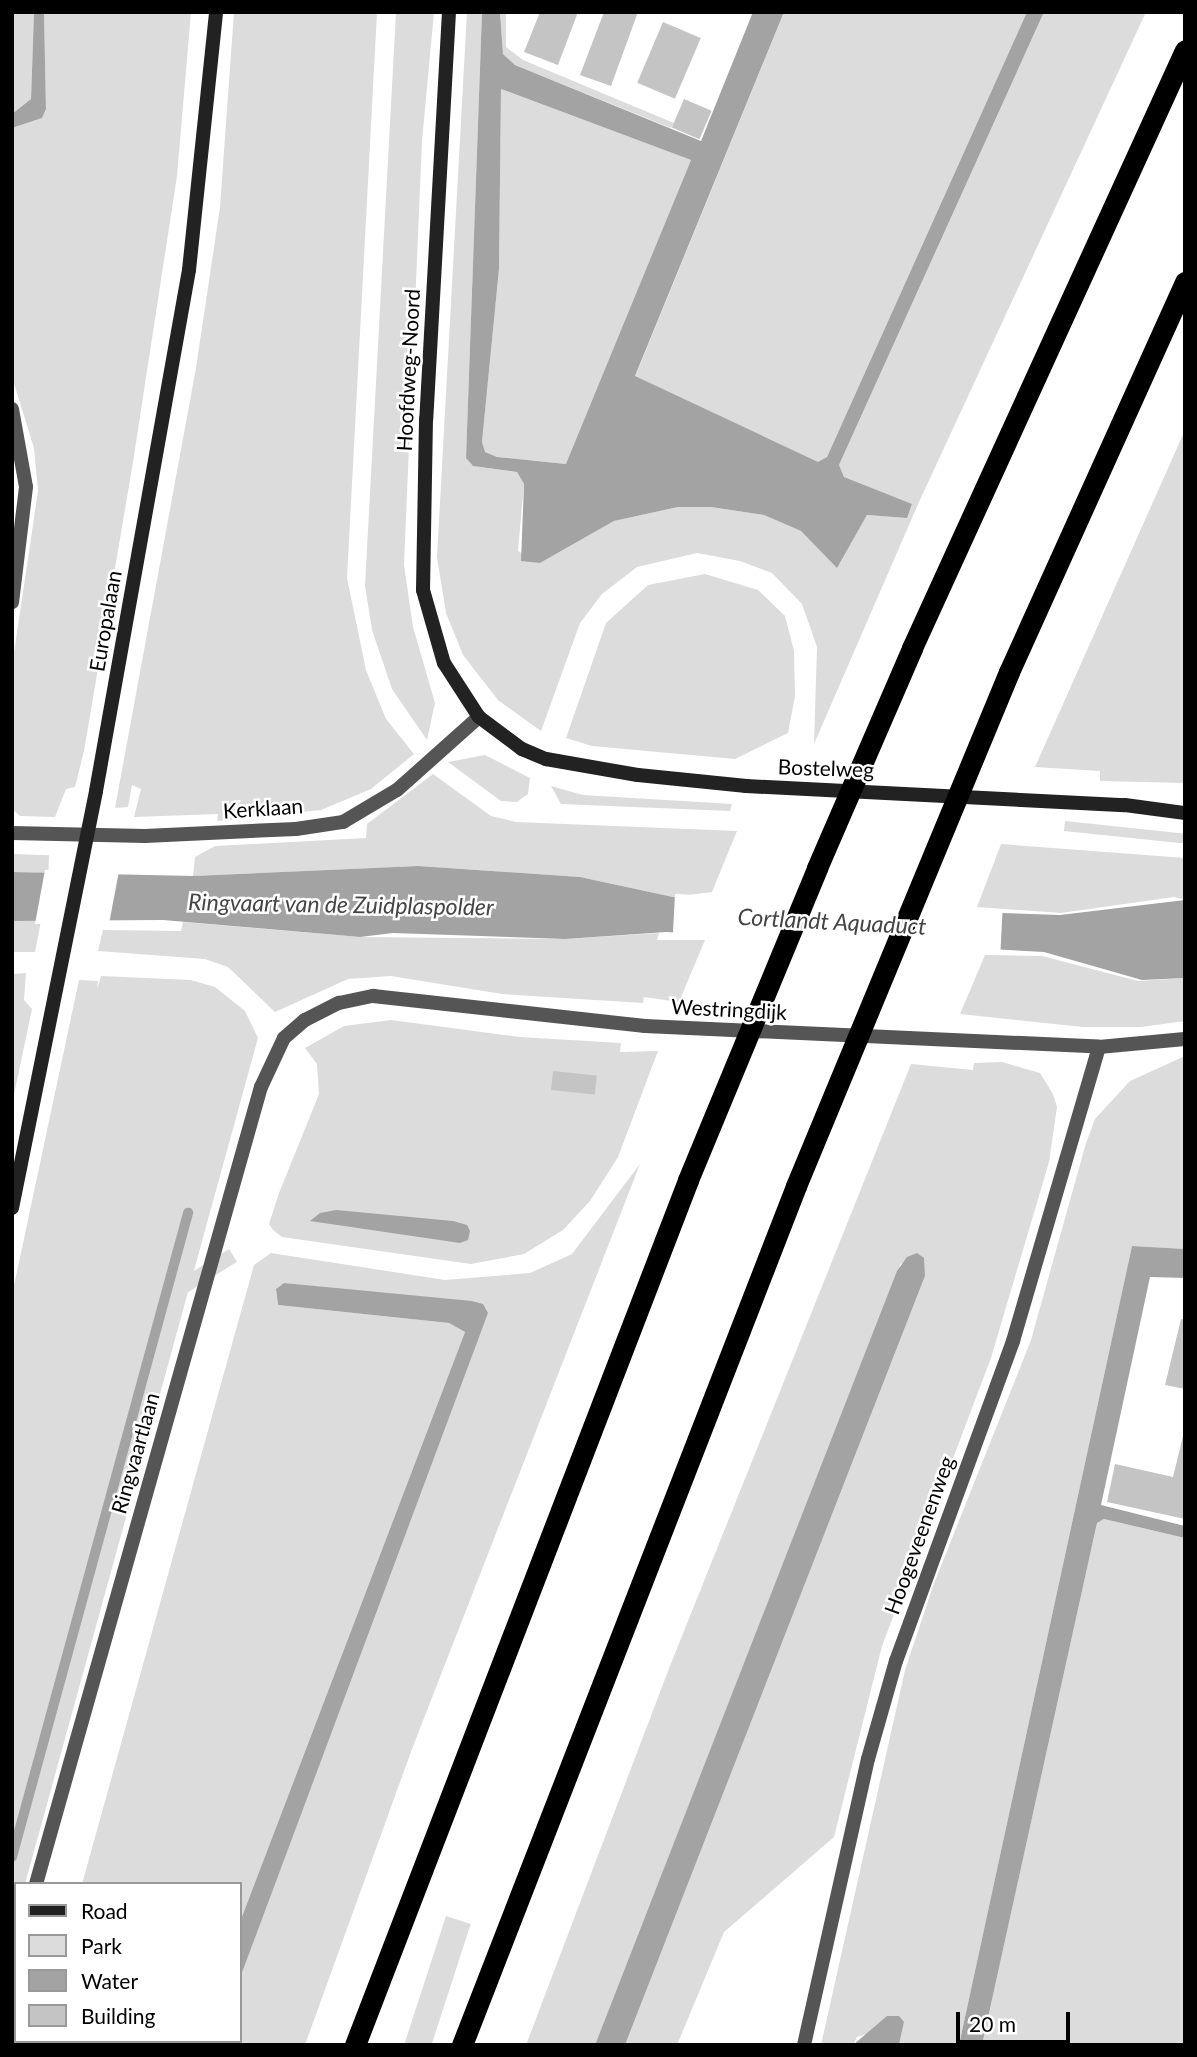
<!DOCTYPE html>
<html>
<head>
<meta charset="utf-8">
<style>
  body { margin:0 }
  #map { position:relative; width:1197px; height:2057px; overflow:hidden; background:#fff; font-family:Lato,sans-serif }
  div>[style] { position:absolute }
  .green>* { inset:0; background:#dcdcdc; transform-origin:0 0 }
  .water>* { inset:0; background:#a3a3a3 }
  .pier>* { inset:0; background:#fff; transform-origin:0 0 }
  .stream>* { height:10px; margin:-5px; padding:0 5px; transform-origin:5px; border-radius:5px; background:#a3a3a3 }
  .building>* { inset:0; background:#c4c4c4; transform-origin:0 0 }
  .street>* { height:14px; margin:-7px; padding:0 7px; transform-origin:7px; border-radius:7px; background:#555 }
  .secondary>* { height:14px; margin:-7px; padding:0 7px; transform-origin:7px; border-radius:7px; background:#222 }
  .highway>* { height:21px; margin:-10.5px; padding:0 10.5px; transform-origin:10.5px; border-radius:10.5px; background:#000 }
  span { translate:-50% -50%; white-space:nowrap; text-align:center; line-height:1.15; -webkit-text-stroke:5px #fff; paint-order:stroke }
  .street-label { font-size:21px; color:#000 }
  .water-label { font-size:23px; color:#444; font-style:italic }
  .frame { position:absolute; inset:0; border:14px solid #000; pointer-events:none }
  .legend { position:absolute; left:14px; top:1882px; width:228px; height:161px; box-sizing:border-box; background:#fff; border:2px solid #999; margin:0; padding:9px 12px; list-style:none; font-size:21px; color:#000 }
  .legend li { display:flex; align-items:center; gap:14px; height:35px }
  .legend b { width:35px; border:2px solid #999 }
  .scale { position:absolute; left:956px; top:2012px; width:114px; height:32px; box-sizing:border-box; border:4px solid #000; border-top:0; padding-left:9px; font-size:21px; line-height:24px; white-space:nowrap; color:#000; -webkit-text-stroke:5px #fff; paint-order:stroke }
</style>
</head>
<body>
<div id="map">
  <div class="green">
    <i style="clip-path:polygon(12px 12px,34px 12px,31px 99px,12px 114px)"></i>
    <i style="clip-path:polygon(44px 12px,191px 12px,177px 176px,133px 462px,84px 751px,75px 787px,66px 789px,55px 817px,20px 816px,12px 809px,12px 666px,38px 491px,34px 448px,12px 377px,12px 128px,42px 118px,46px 109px)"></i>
    <i style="clip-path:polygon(234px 12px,377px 12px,347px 578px,366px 670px,386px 719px,414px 754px,371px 789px,321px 810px,217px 821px,218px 814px,134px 817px,141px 789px,132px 785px,128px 807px,115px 808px,196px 368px,220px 207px)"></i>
    <i style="clip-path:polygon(396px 12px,434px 12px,422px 141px,404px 565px,413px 627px,435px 703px,427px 740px,392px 689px,372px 630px,365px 586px)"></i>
    <i style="clip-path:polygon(467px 12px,482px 12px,466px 458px,473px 466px,517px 472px,524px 484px,518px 551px,540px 563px,614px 521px,678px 507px,711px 507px,764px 515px,801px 531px,837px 567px,867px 515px,906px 518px,912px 505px,844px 477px,839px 465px,1044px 12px,1146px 12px,919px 502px,814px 744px,817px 647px,802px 604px,772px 573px,740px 561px,697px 553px,637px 567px,602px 594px,580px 623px,541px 731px,498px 700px,463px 655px,446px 613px,437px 557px)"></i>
    <i style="clip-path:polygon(500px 12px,506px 12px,506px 47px,523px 60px,674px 123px,671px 128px,515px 65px,503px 54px)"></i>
    <i style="clip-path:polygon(784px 12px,1027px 12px,827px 457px,818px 463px,635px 377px)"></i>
    <i style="clip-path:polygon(501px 89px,691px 160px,567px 464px,497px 457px,484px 452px,482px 442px,499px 269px)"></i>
    <i style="clip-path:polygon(1185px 430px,1185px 783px,1100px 781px,1100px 771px,1035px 767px)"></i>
    <i style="clip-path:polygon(705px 574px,758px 590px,785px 616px,794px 651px,795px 696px,788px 733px,735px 759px,592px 746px,566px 738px,606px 623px,648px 585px)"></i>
    <i style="clip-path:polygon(485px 755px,530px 778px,528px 794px,517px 802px,501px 801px,448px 762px)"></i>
    <i style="clip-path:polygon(433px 774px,491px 816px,516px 822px,737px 831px,712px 892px,673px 897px,580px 877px,418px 866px,193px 876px,195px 857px,215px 846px,366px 838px,367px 824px)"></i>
    <i style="clip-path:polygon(551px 786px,583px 795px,732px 804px,730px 811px,561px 804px)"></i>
    <i style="left:1065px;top:821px;width:121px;height:10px;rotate:6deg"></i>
    <i style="clip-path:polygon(1001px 844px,1185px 858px,1185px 900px,1174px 897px,1061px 913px,977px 907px)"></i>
    <i style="left:12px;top:854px;width:37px;height:18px;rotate:2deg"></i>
    <i style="clip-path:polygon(12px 921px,41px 921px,35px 952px,12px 952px)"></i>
    <i style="clip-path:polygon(183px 922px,360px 937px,565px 939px,659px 933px,657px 940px,705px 940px,679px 1002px,644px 997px,643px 1003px,502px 994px,391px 976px,348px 979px,275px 1012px,228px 967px,205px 959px,98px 951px,103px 930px,181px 931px)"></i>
    <i style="clip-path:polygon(985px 955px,1042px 956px,1138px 981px,1185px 978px,1185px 1021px,1141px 1027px,1083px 1027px,960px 1014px)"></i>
    <i style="clip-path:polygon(26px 973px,24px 1000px,32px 1009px,12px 1104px,12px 974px)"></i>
    <i style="clip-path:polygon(101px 976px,191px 980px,215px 987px,245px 1011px,258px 1038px,25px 1884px,16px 1884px,12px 1930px,12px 1295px,79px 980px,98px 981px,97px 989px)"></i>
    <i style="clip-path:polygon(391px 1020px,520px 1037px,621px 1043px,620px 1052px,658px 1051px,618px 1157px,590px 1201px,563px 1230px,524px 1254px,471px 1264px,282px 1237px,273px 1230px,269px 1224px,279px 1193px,319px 1094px,317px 1064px,305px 1048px,344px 1026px)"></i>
    <i style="clip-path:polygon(1185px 1056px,1185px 1249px,1132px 1246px,959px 2045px,899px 2045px,904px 2022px,857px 2037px,853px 2045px,821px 2045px,905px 1670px,933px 1586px,1031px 1340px,1086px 1143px,1095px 1119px,1130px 1081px)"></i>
    <i style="clip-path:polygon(1002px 1062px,1040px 1073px,1053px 1094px,1057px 1107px,1049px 1162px,991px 1358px,882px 1646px,834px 1837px,724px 1932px,677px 2045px,625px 2045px,925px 1276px,901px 1263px,595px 2045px,526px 2045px,668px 1671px,911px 1064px,973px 1070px,974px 1063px)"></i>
    <i style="clip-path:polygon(640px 1164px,412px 1749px,305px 2045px,216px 2045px,240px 2041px,240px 1978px,483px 1304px,284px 1283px,276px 1289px,278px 1305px,449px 1323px,465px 1332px,240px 1922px,240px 1884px,82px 1884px,254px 1265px,271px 1253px,445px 1280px,530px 1273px,572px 1254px)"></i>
    <i style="left:229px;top:1249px;width:15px;height:330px;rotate:58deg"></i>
    <i style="clip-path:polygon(1104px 1519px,1185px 1538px,1185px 2045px,982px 2045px,1097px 1523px)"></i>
    <i style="left:446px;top:1916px;width:26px;height:137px;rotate:18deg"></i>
    <i style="clip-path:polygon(45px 2041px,198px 2041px,45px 2045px)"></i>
  </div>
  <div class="water">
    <i style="clip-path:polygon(34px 12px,44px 12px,46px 109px,42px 118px,12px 128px,12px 114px,31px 99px)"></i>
    <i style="clip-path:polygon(evenodd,482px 12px,500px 12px,503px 54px,515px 65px,701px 141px,753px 12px,784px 12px,635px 376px,818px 462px,827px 457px,1027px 12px,1044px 12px,839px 465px,844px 477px,912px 504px,907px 518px,867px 515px,837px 568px,801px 531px,764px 515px,711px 507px,678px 507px,614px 521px,540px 563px,521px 561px,524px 484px,517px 472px,473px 466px,466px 458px,482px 12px,501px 89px,691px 160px,566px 464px,497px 457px,485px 452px,482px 442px,499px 269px,501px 89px)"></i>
    <i style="clip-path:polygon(418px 866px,580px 877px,673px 897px,1002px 913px,1060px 915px,1185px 900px,1185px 978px,1142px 980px,1044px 952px,666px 932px,565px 939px,393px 933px,360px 937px,163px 920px,12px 921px,12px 872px,193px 876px)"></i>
    <i style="clip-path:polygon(336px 1210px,453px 1221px,467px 1225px,470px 1231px,468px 1240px,460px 1243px,310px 1221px,320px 1213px)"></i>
    <i style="clip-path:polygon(1132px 1246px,1185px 1249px,1185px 1278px,1150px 1277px,1101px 1505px,1185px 1526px,1185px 1538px,1104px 1519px,1097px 1523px,982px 2045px,959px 2045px)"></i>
    <i style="clip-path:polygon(917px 1253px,924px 1258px,925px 1276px,625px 2045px,595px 2045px,897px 1271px,907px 1257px)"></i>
    <i style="clip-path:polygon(284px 1283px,472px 1301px,483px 1304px,488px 1313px,240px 1978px,240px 1922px,465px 1332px,449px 1323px,278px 1305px,276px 1289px)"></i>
    <i style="clip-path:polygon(887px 2016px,899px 2016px,904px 2022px,899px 2045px,853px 2045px)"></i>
  </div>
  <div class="pier">
    <i style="clip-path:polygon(45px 870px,119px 871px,109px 924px,35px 924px)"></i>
    <i style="left:675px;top:894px;width:328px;height:43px;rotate:3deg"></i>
  </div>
  <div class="stream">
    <i style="left:12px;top:1857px;width:668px;rotate:-74.71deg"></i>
  </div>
  <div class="building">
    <i style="clip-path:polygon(540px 12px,578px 12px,558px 65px,524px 52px)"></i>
    <i style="clip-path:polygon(604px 12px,638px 12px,611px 86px,580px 75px)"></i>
    <i style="left:663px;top:22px;width:41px;height:66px;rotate:23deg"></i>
    <i style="left:684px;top:99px;width:30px;height:31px;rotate:23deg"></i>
    <i style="left:553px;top:1071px;width:44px;height:19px;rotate:6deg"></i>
    <i style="clip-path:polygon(1181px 1319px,1185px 1320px,1185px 1389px,1165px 1385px)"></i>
    <i style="clip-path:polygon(1185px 1428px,1185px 1519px,1107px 1502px,1115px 1464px,1173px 1477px)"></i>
  </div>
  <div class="street">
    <i style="left:12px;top:409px;width:79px;rotate:79.8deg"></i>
    <i style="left:26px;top:487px;width:116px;rotate:96.9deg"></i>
    <i style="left:12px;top:833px;width:133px;rotate:1.3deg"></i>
    <i style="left:145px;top:836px;width:151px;rotate:-2.7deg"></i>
    <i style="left:296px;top:829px;width:48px;rotate:-8.5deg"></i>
    <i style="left:343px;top:822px;width:63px;rotate:-30.7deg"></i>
    <i style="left:397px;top:790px;width:110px;rotate:-41.7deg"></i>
    <i style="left:36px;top:1884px;width:828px;rotate:-74.24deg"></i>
    <i style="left:261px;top:1087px;width:54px;rotate:-64.9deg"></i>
    <i style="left:284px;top:1038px;width:28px;rotate:-41deg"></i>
    <i style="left:305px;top:1020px;width:38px;rotate:-27deg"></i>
    <i style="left:339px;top:1003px;width:35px;rotate:-12deg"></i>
    <i style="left:373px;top:996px;width:274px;rotate:6.3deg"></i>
    <i style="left:645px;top:1026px;width:454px;rotate:2.6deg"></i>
    <i style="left:1099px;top:1047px;width:86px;rotate:-5.3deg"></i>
    <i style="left:12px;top:1969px;width:14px;rotate:-73deg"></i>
    <i style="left:804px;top:2045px;width:293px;rotate:-77.4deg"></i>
    <i style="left:868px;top:1759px;width:102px;rotate:-74.1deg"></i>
    <i style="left:896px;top:1661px;width:341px;rotate:-69.9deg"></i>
    <i style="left:1013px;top:1341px;width:306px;rotate:-73.7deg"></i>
  </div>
  <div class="secondary">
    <i style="left:449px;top:12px;width:408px;rotate:93.2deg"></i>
    <i style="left:426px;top:419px;width:171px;rotate:91deg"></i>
    <i style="left:423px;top:590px;width:76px;rotate:74deg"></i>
    <i style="left:444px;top:663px;width:64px;rotate:57.1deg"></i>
    <i style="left:479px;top:717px;width:54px;rotate:36.7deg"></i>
    <i style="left:522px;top:749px;width:26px;rotate:23deg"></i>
    <i style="left:546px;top:759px;width:93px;rotate:9.9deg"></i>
    <i style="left:638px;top:775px;width:109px;rotate:5.8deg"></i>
    <i style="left:746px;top:786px;width:379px;rotate:2.9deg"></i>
    <i style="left:1125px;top:805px;width:61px;rotate:7.6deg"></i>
    <i style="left:12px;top:1208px;width:425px;rotate:-78.6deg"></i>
    <i style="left:96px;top:791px;width:529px;rotate:-79.88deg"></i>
    <i style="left:189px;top:270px;width:259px;rotate:-84deg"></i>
  </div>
  <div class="highway">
    <i style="left:355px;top:2045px;width:927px;rotate:-68.94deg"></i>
    <i style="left:688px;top:1180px;width:338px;rotate:-67.5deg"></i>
    <i style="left:817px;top:868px;width:240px;rotate:-66.6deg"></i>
    <i style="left:912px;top:648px;width:657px;rotate:-65.46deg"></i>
    <i style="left:462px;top:2045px;width:922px;rotate:-68.75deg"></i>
    <i style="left:796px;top:1186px;width:556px;rotate:-67.49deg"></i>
    <i style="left:1009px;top:672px;width:428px;rotate:-65.7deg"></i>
  </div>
  <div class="street-label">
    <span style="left:408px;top:370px;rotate:-87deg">Hoofdweg-Noord</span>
    <span style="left:105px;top:621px;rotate:-80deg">Europalaan</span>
    <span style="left:826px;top:768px;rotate:2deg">Bostelweg</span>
    <span style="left:263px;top:808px;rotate:-4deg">Kerklaan</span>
    <span style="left:729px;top:1009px;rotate:3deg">Westringdijk</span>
    <span style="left:135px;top:1453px;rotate:-74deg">Ringvaartlaan</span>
    <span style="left:919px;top:1535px;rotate:-70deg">Hoogeveenenweg</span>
  </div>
  <div class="water-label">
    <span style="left:341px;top:904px;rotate:1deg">Ringvaart van de Zuidplaspolder</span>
    <span style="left:832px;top:921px;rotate:3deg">Cortlandt Aquaduct</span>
  </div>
  <div class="frame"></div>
  <ul class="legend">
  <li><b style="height:9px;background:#222"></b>Road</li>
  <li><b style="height:19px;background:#dcdcdc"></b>Park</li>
  <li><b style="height:19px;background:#a3a3a3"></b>Water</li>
  <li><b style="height:19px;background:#c4c4c4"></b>Building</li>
  </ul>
  <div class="scale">20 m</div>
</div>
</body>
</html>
